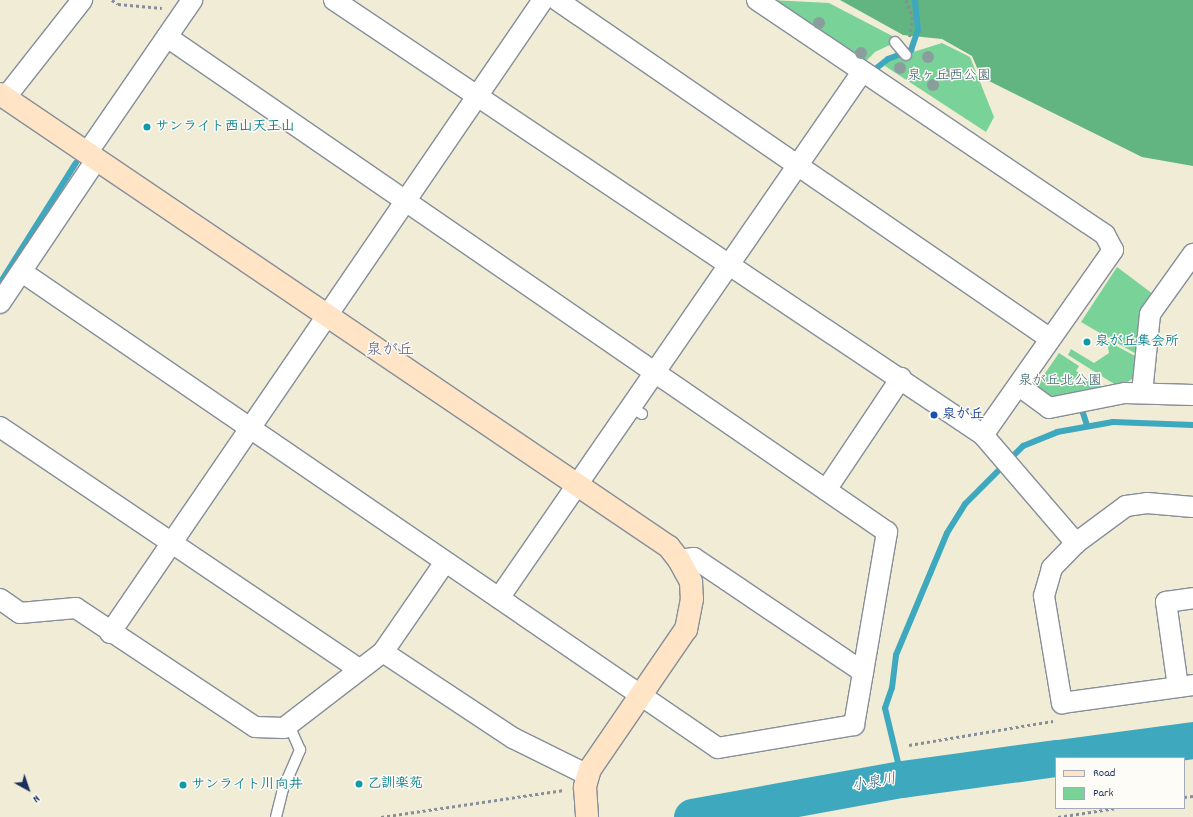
<!DOCTYPE html>
<html>
<head>
<meta charset="utf-8">
<style>
  body { margin:0 }
  #map { position:relative; width:1193px; height:817px; overflow:hidden; background:#f0ecd6; font-family:Dekko,"Klee One",sans-serif }
  div>[style] { position:absolute }
  .green>* { inset:0; background:#79d298 }
  .forest>* { inset:0; background:#62b480 }
  .stream>* { height:6px; margin:-3px; padding:0 3px; transform-origin:3px; border-radius:3px; background:#3ea8be }
  .river>* { height:37px; margin:-18.5px; padding:0 18.5px; transform-origin:18.5px; border-radius:18.5px; background:#3ea8be }
  .path>* { height:2.5px; margin-top:-1.25px; transform-origin:0; background:repeating-linear-gradient(90deg,#868e9a 0 3px,transparent 0 6px) }
  .roads { filter:drop-shadow(1px 0 #868e9a) drop-shadow(-1px 0 #868e9a) drop-shadow(0 1px #868e9a) drop-shadow(0 -1px #868e9a) }
  .lane>* { height:10px; margin:-5px; padding:0 5px; transform-origin:5px; border-radius:5px; background:#fff }
  .street>* { height:20px; margin:-10px; padding:0 10px; transform-origin:10px; border-radius:10px; background:#fff }
  .secondary>* { height:22px; margin:-11px; padding:0 11px; transform-origin:11px; border-radius:11px; background:#ffe4c6 }
  .trees>* { width:12px; height:12px; margin:-6px; border-radius:50%; background:#8a9f9d }
  .dots>* { width:11px; height:11px; translate:-50% -50%; box-sizing:border-box; border:2px solid #fdfcf7; border-radius:50% }
  span { translate:-50% -50%; white-space:nowrap; text-align:center; line-height:1.15; -webkit-text-stroke:3px #fdfcf7; paint-order:stroke }
  .park-label { font-size:14px; color:#37606f }
  .culture-label { font-size:14px; color:#0d838f; font-weight:700 }
  .left { translate:0 -50%; text-align:left }
  .transit-label { font-size:14px; color:#164399; font-weight:700 }
  .water-label { font-size:15px; color:#295f84; font-style:italic }
  .quarter-label { font-size:16px; color:#615b7f }
  .legend { position:absolute; left:1055px; top:757px; width:130px; height:52px; box-sizing:border-box; background:#fdfcf7; border:1px solid #a3aaba; margin:0; padding:5px 7px; list-style:none; font-size:12px; color:#1b2f5e }
  .legend li { display:flex; align-items:center; gap:8px; height:20px }
  .legend b { width:20px; border:1px solid #a3aaba }
  .north { position:absolute; left:8px; top:769px; width:40px; height:40px; -webkit-text-stroke:3px #fdfcf7; paint-order:stroke; rotate:140deg; font-size:11px; font-weight:700; line-height:16px; text-align:center; color:#1b2f5e }
  .north::after { content:''; display:block; margin:auto; width:14px; height:18px; background:#1b2f5e; clip-path:polygon(50% 0,100% 100%,50% 72%,0 100%) }
</style>
</head>
<body>
<div id="map">
  <div class="green">
    <i style="clip-path:polygon(771px 0,829px 3px,900px 40px,875px 52px,864px 63px)"></i>
    <i style="clip-path:polygon(942px 43px,970px 57px,994px 117px,986px 132px,885px 66px,888px 60px)"></i>
    <i style="clip-path:polygon(1117px 267px,1153px 294px,1138px 355px,1081px 322px)"></i>
    <i style="clip-path:polygon(1107px 341px,1137px 357px,1134px 378px,1119px 387px,1068px 355px,1071px 349px,1094px 363px,1109px 353px)"></i>
    <i style="clip-path:polygon(1059px 353px,1079px 366px,1076px 371px,1104px 388px,1049px 399px,1035px 388px)"></i>
  </div>
  <div class="forest">
    <i style="clip-path:polygon(840px 0,1193px 0,1193px 166px,1142px 157px,981px 77px,972px 56px,942px 39px,903px 35px)"></i>
  </div>
  <div class="stream">
    <i style="left:874px;top:70px;width:18px;rotate:-38deg"></i>
    <i style="left:888px;top:59px;width:25px;rotate:-21deg"></i>
    <i style="left:911px;top:50px;width:21px;rotate:-71deg"></i>
    <i style="left:918px;top:30px;width:30px;rotate:-96deg"></i>
    <i style="left:0;top:283px;width:142px;rotate:-57.7deg"></i>
    <i style="left:1083px;top:413px;width:13px;rotate:72deg"></i>
    <i style="left:902px;top:779px;width:73px;rotate:-103.5deg"></i>
    <i style="left:885px;top:708px;width:21px;rotate:-71deg"></i>
    <i style="left:892px;top:688px;width:33px;rotate:-83deg"></i>
    <i style="left:896px;top:655px;width:132px;rotate:-67.3deg"></i>
    <i style="left:947px;top:533px;width:34px;rotate:-58deg"></i>
    <i style="left:965px;top:504px;width:82px;rotate:-45deg"></i>
    <i style="left:1023px;top:446px;width:37px;rotate:-22deg"></i>
    <i style="left:1057px;top:432px;width:57px;rotate:-10.1deg"></i>
    <i style="left:1113px;top:422px;width:80px;rotate:2.1deg"></i>
  </div>
  <div class="river">
    <i style="left:1058px;top:758px;width:136px;rotate:-7.6deg"></i>
    <i style="left:692px;top:817px;width:213px;rotate:-10.3deg"></i>
    <i style="left:902px;top:779px;width:155px;rotate:-7.8deg"></i>
  </div>
  <div class="path">
    <i style="left:112px;top:0;width:7px;rotate:34deg"></i>
    <i style="left:118px;top:4px;width:44px;rotate:5.2deg"></i>
    <i style="left:906px;top:0;width:18px;rotate:68deg"></i>
    <i style="left:913px;top:17px;width:20px;rotate:99deg"></i>
    <i style="left:909px;top:745px;width:146px;rotate:-9.5deg"></i>
    <i style="left:1184px;top:797px;width:9px;rotate:-6deg"></i>
    <i style="left:381px;top:817px;width:185px;rotate:-8.4deg"></i>
    <i style="left:1058px;top:817px;width:59px;rotate:-8.8deg"></i>
  </div>
  <div class="roads">
    <div class="lane">
      <i style="left:895px;top:42px;width:17px;rotate:50deg"></i>
      <i style="left:631px;top:407px;width:13px;rotate:32deg"></i>
      <i style="left:276px;top:817px;width:29px;rotate:-76deg"></i>
      <i style="left:283px;top:789px;width:43px;rotate:-66.4deg"></i>
      <i style="left:300px;top:750px;width:27px;rotate:-114deg"></i>
    </div>
    <div class="street">
      <i style="left:334px;top:0;width:781px;rotate:33.83deg"></i>
      <i style="left:983px;top:435px;width:143px;rotate:49.3deg"></i>
      <i style="left:1076px;top:543px;width:62px;rotate:-36.5deg"></i>
      <i style="left:1126px;top:506px;width:21px;rotate:-8deg"></i>
      <i style="left:1147px;top:503px;width:46px;rotate:5deg"></i>
      <i style="left:557px;top:0;width:597px;rotate:34.49deg"></i>
      <i style="left:757px;top:0;width:420px;rotate:34deg"></i>
      <i style="left:1105px;top:235px;width:17px;rotate:62deg"></i>
      <i style="left:1113px;top:250px;width:226px;rotate:125.1deg"></i>
      <i style="left:5px;top:98px;width:125px;rotate:-51.8deg"></i>
      <i style="left:87px;top:153px;width:186px;rotate:-55.5deg"></i>
      <i style="left:22px;top:272px;width:843px;rotate:34.37deg"></i>
      <i style="left:718px;top:748px;width:138px;rotate:-9.6deg"></i>
      <i style="left:854px;top:725px;width:196px;rotate:-80.3deg"></i>
      <i style="left:887px;top:532px;width:874px;rotate:-145.49deg"></i>
      <i style="left:0;top:303px;width:172px;rotate:-56.1deg"></i>
      <i style="left:1019px;top:386px;width:37px;rotate:36deg"></i>
      <i style="left:1049px;top:408px;width:77px;rotate:-11.2deg"></i>
      <i style="left:1125px;top:393px;width:68px;rotate:1.7deg"></i>
      <i style="left:1142px;top:393px;width:79px;rotate:-84.2deg"></i>
      <i style="left:1150px;top:314px;width:74px;rotate:-54.4deg"></i>
      <i style="left:0;top:427px;width:433px;rotate:34deg"></i>
      <i style="left:826px;top:490px;width:135px;rotate:-56.2deg"></i>
      <i style="left:1076px;top:543px;width:35px;rotate:134deg"></i>
      <i style="left:1052px;top:568px;width:29px;rotate:106deg"></i>
      <i style="left:1044px;top:596px;width:109px;rotate:80.5deg"></i>
      <i style="left:1062px;top:703px;width:132px;rotate:-7.8deg"></i>
      <i style="left:679px;top:560px;width:15px;rotate:-8deg"></i>
      <i style="left:694px;top:558px;width:204px;rotate:34deg"></i>
      <i style="left:499px;top:598px;width:639px;rotate:-55.39deg"></i>
      <i style="left:0;top:599px;width:24px;rotate:35deg"></i>
      <i style="left:20px;top:613px;width:56px;rotate:-5.1deg"></i>
      <i style="left:76px;top:608px;width:215px;rotate:33.6deg"></i>
      <i style="left:255px;top:727px;width:29px;rotate:2deg"></i>
      <i style="left:284px;top:728px;width:125px;rotate:-37.5deg"></i>
      <i style="left:383px;top:652px;width:109px;rotate:-55.4deg"></i>
      <i style="left:110px;top:633px;width:767px;rotate:-55.63deg"></i>
      <i style="left:383px;top:652px;width:156px;rotate:33.5deg"></i>
      <i style="left:513px;top:738px;width:84px;rotate:26.3deg"></i>
      <i style="left:1178px;top:687px;width:86px;rotate:-98deg"></i>
      <i style="left:1166px;top:602px;width:27px;rotate:-8deg"></i>
    </div>
    <div class="secondary">
      <i style="left:0;top:94px;width:808px;rotate:34.1deg"></i>
      <i style="left:669px;top:547px;width:16px;rotate:52deg"></i>
      <i style="left:679px;top:560px;width:25px;rotate:61deg"></i>
      <i style="left:691px;top:582px;width:17px;rotate:87deg"></i>
      <i style="left:692px;top:599px;width:31px;rotate:101deg"></i>
      <i style="left:686px;top:629px;width:170px;rotate:124.4deg"></i>
      <i style="left:590px;top:769px;width:19px;rotate:106deg"></i>
      <i style="left:585px;top:787px;width:30px;rotate:86deg"></i>
    </div>
  </div>
  <div class="trees">
    <i style="left:819px;top:23px"></i>
    <i style="left:861px;top:53px"></i>
    <i style="left:928px;top:57px"></i>
    <i style="left:900px;top:68px"></i>
    <i style="left:946px;top:75px"></i>
    <i style="left:933px;top:85px"></i>
  </div>
  <div class="dots">
    <i style="left:147px;top:127px;background:#0f9aa8"></i>
    <i style="left:1087px;top:342px;background:#0f9aa8"></i>
    <i style="left:934px;top:415px;background:#1a4fb4"></i>
    <i style="left:359px;top:784px;background:#0f9aa8"></i>
    <i style="left:183px;top:785px;background:#0f9aa8"></i>
  </div>
  <div class="park-label">
    <span style="left:949px;top:76px">泉ヶ丘西公園</span>
    <span style="left:1060px;top:381px">泉が丘北公園</span>
  </div>
  <div class="culture-label">
    <span class="left" style="left:155px;top:127px">サンライト西山天王山</span>
    <span class="left" style="left:1095px;top:342px">泉が丘集会所</span>
    <span class="left" style="left:367px;top:784px">乙訓楽苑</span>
    <span class="left" style="left:191px;top:785px">サンライト川向井</span>
  </div>
  <div class="transit-label">
    <span class="left" style="left:942px;top:415px">泉が丘</span>
  </div>
  <div class="water-label">
    <span style="left:874px;top:784px;rotate:-10deg">小泉川</span>
  </div>
  <div class="quarter-label">
    <span style="left:390px;top:351px">泉が丘</span>
  </div>
  <ul class="legend">
  <li><b style="height:5px;background:#ffe4c6"></b>Road</li>
  <li><b style="height:11px;background:#79d298"></b>Park</li>
  </ul>
  <div class="north">N</div>
</div>
</body>
</html>
